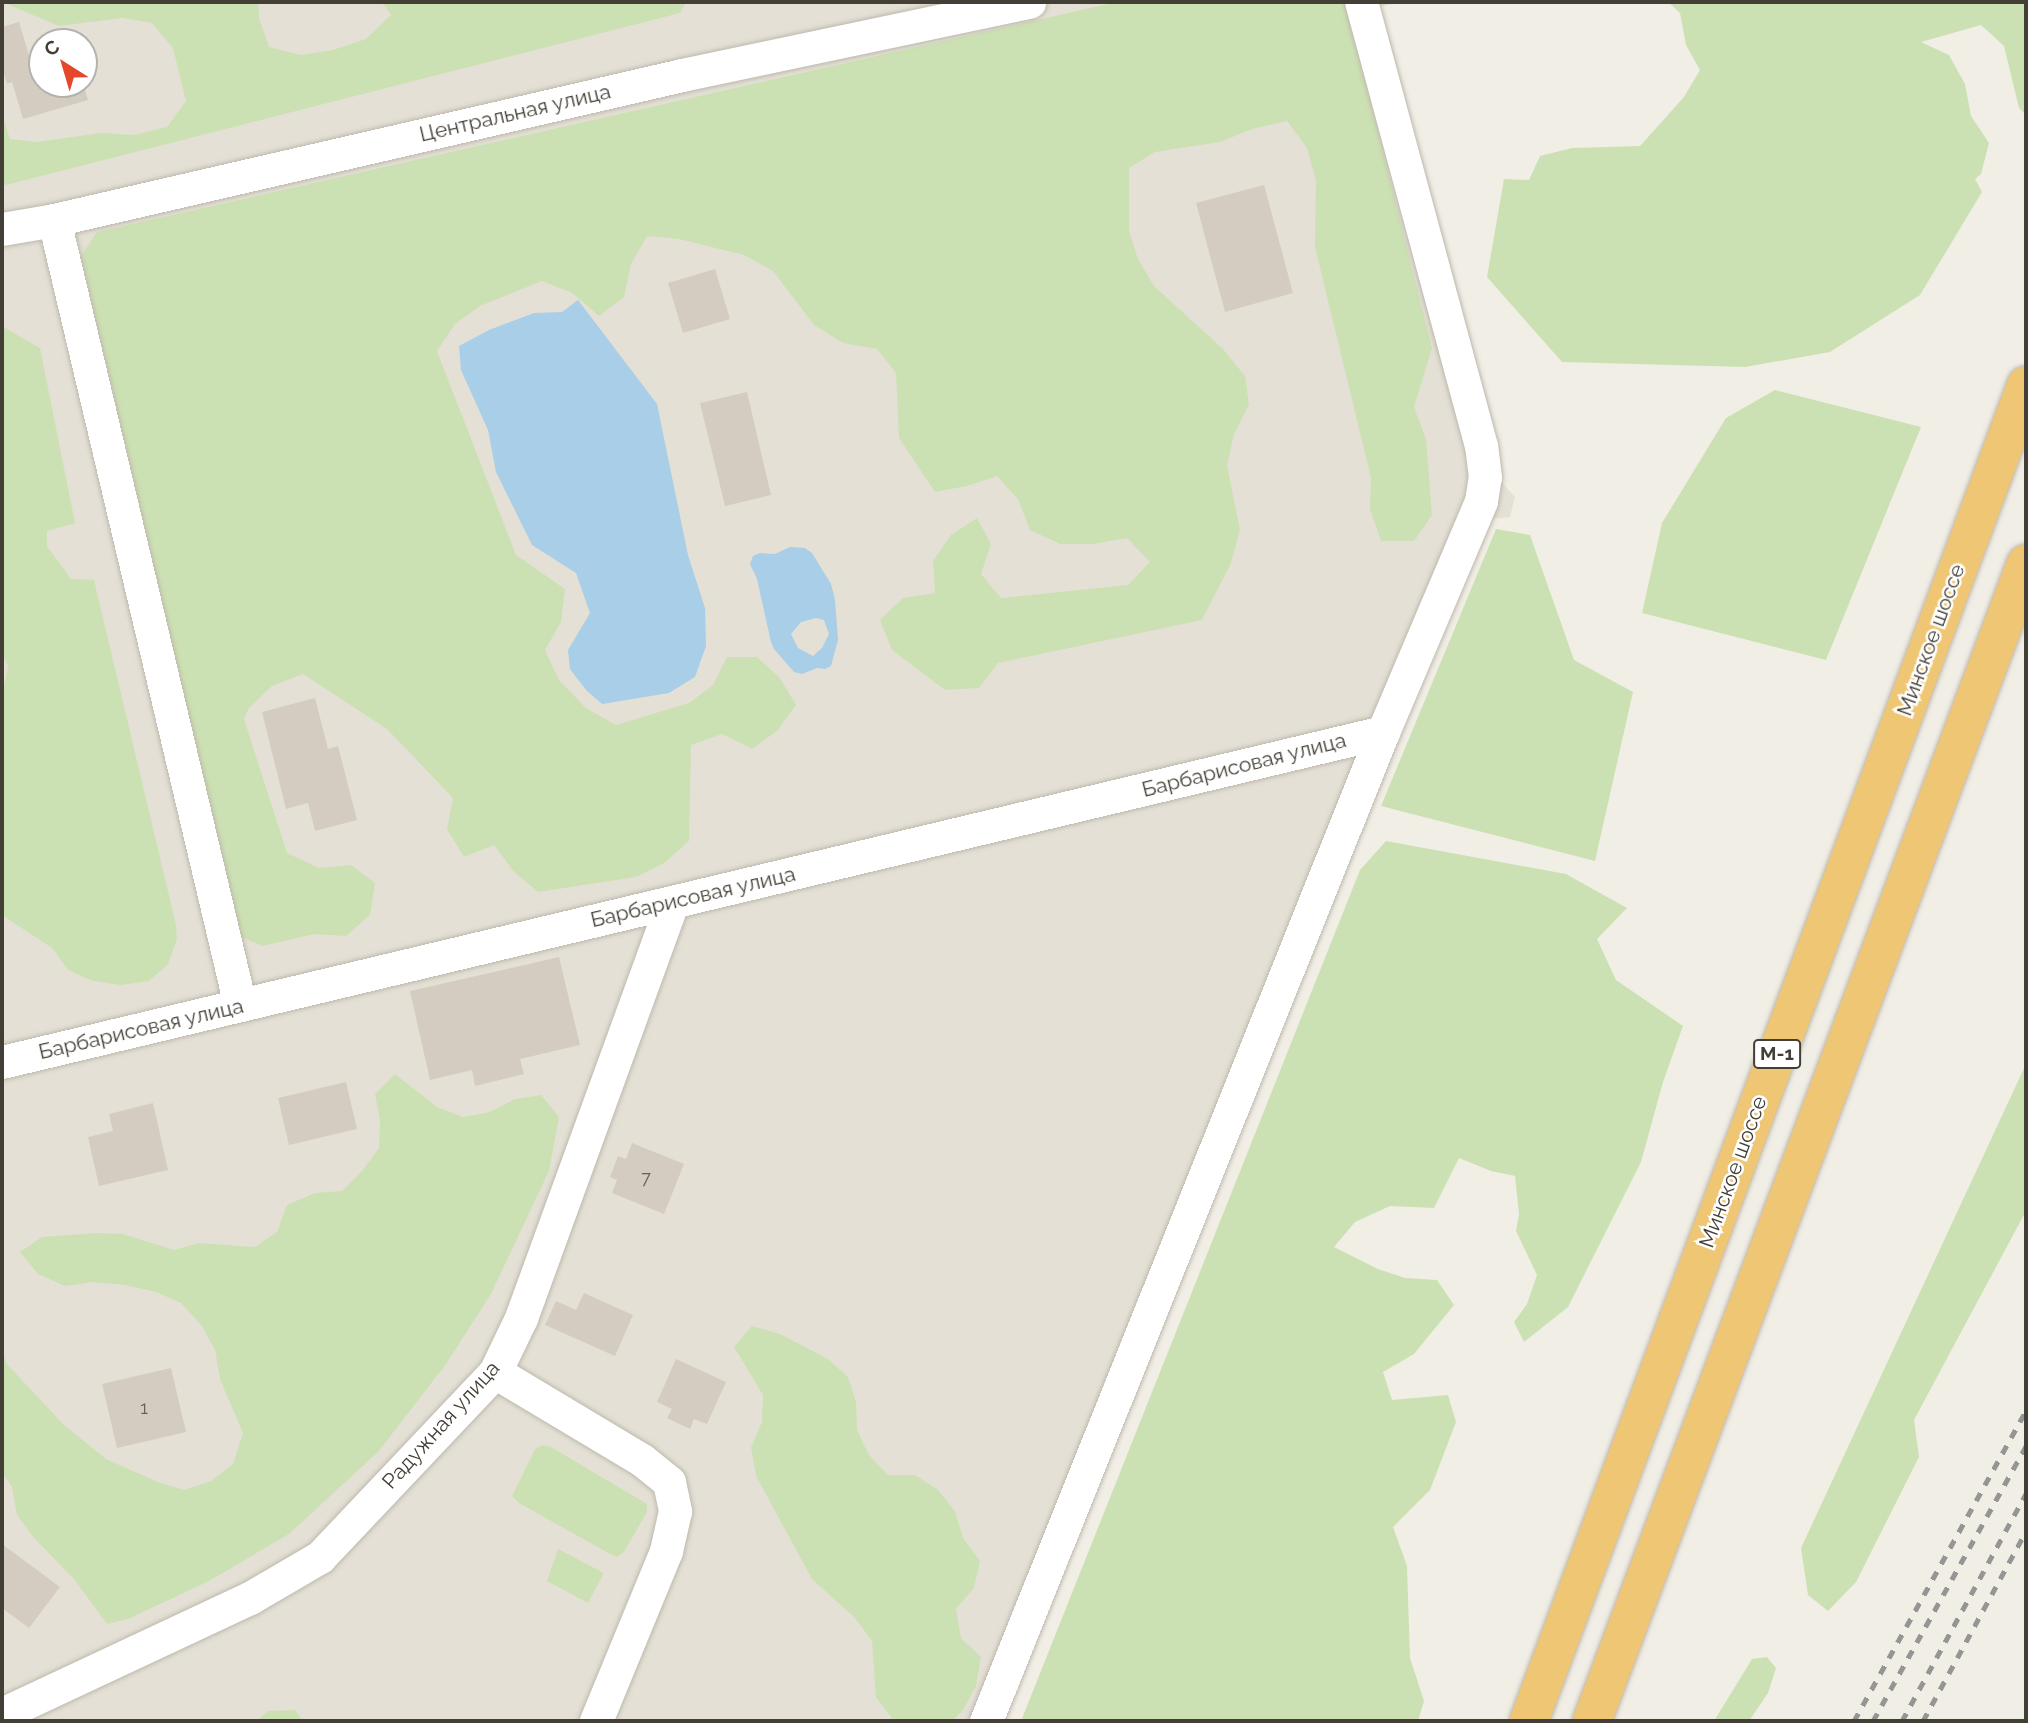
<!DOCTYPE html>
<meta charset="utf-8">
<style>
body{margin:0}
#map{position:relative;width:2028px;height:1723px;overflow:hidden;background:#f1eee6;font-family:Raleway,sans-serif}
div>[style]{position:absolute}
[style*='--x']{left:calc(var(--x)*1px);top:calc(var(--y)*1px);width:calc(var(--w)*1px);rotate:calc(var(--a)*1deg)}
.residential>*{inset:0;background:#e4e0d5}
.green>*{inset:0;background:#cce1b3}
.water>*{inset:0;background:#a8cee8}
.building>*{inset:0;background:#d4ccc0}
.roads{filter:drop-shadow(0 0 2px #beb8ad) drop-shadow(0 0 2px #beb8ad)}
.minor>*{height:33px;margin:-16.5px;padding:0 16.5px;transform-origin:16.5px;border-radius:16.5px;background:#fff}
.highway>*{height:38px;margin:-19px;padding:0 19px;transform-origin:19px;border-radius:19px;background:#efc673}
.rail>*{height:5px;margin-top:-2.5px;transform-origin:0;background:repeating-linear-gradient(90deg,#959595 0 9px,transparent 0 18px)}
span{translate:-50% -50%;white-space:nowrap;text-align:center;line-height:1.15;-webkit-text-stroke:5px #fff;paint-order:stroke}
.number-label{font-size:18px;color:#676258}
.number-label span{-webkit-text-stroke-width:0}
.shield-label span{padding:2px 5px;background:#fff;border:2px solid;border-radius:5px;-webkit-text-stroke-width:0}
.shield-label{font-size:19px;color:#433e36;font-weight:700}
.street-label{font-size:21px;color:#433e36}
.frame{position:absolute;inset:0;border:4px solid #433e36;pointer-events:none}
.north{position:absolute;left:28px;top:28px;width:70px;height:70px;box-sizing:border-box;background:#fff;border:2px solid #b4b2af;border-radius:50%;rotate:323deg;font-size:19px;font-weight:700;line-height:28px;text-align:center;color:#433e36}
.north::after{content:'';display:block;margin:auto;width:24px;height:32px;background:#e4472a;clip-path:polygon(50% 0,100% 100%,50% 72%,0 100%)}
</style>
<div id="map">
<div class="residential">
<div style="clip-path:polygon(evenodd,2px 2px,1402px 2px,1373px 8px,1492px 472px,1515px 497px,1510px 517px,1490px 519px,1481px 526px,1000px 1721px,2px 1721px,2px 2px,42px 42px,84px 42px,84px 84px,42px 84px,42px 42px)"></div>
</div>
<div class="green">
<div style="clip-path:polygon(2px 2px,258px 2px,259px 18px,269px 47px,301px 55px,333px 50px,366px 39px,391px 15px,382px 2px,686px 2px,680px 13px,2px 186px,2px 115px,10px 139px,36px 142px,101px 133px,134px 135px,167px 127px,186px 101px,173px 48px,152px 23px,122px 18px,59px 26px)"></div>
<div style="clip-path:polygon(1117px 2px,1346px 4px,1432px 348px,1414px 407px,1426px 439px,1432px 515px,1414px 541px,1381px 541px,1370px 509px,1371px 478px,1315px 247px,1316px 181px,1307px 148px,1287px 121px,1252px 129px,1220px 142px,1155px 152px,1129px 168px,1129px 231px,1138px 259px,1154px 286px,1223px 349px,1245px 376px,1249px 405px,1234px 434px,1227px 466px,1240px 530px,1231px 563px,1202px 620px,998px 663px,979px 688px,945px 690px,892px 650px,880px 620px,903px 598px,935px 593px,933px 561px,951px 535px,977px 518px,991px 544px,981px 574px,1001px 598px,1128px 585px,1150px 562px,1127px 538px,1093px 544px,1060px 544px,1030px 530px,1018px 499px,997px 476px,967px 486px,935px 492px,899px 438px,896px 373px,877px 349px,843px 343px,814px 325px,773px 271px,744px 255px,679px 239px,647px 236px,631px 264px,624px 297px,599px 316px,572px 293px,542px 281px,480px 306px,455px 324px,437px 351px,516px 555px,565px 589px,561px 622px,545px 650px,559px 680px,586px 708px,616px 725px,689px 703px,713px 685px,727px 657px,757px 657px,780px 678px,796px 705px,777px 731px,752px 749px,722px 734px,691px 745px,689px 841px,664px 863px,636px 877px,538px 892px,514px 872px,494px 845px,464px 857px,447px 829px,453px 798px,387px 729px,303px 674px,272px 686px,249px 708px,244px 719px,287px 853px,319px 868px,351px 865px,375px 883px,370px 915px,346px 936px,315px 934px,262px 946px,240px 936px,81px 256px,97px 232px)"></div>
<div style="clip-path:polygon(1668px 2px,2026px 2px,2026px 115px,2019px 108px,2004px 46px,1981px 25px,1921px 42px,1949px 55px,1965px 84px,1971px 116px,1989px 143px,1981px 174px,1975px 179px,1982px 192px,1920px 295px,1830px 352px,1745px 367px,1562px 362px,1487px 277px,1504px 179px,1529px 180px,1540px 156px,1572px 148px,1640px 146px,1684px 97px,1700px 70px,1686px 45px,1680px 13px)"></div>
<div style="clip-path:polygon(2px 326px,40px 348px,75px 523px,47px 531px,47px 546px,71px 579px,94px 580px,176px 925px,177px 939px,168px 964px,149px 981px,121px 985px,93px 981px,68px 970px,52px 948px,2px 915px,2px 696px,8px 666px,2px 653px)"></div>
<div style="clip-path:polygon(1775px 390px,1921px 427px,1826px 660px,1642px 613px,1662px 523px,1726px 418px)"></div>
<div style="clip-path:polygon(1496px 529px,1530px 535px,1574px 660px,1633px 692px,1595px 861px,1381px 806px)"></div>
<div style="clip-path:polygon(1386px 841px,1566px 874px,1627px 908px,1597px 939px,1616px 980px,1683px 1026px,1663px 1082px,1641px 1162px,1568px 1307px,1524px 1342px,1514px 1322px,1527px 1304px,1537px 1275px,1516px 1231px,1519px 1214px,1515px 1176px,1491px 1171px,1459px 1158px,1434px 1208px,1390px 1206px,1355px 1222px,1334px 1247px,1378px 1269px,1405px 1278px,1437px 1280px,1454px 1305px,1414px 1354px,1383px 1372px,1392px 1400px,1448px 1395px,1456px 1422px,1430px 1490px,1393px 1527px,1407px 1566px,1410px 1658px,1424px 1701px,1418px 1721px,1021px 1721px,1360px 870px)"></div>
<div style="clip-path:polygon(2026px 1064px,2026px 1211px,1914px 1420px,1919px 1457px,1856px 1582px,1828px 1611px,1808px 1595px,1801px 1548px)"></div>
<div style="clip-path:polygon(395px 1074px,437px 1107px,463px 1117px,490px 1112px,515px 1099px,541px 1095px,559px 1117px,549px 1171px,491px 1294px,446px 1364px,379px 1451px,289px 1534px,209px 1581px,128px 1619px,107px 1624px,74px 1579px,34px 1538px,17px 1515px,12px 1487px,2px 1473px,2px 1352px,7px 1364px,63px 1424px,106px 1459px,158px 1482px,184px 1490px,211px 1481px,233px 1464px,243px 1433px,220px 1379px,215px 1350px,202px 1326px,181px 1303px,156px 1292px,125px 1285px,93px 1282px,65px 1286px,38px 1274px,20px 1252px,42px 1237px,96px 1233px,123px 1234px,174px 1250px,199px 1243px,255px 1247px,277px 1232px,287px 1205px,315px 1193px,342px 1191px,362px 1171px,379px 1148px,380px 1121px,375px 1094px)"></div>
<div style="clip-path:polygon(752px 1326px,780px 1334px,828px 1359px,848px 1377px,856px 1402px,857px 1430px,869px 1455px,888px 1475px,915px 1475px,938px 1490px,955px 1511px,963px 1538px,980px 1561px,974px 1588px,956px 1609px,961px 1638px,981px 1657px,976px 1686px,963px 1710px,952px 1721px,894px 1721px,876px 1697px,872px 1641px,855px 1618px,812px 1579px,756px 1476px,751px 1447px,762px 1422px,763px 1395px,734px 1347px)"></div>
<div style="clip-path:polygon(542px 1445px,551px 1447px,647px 1504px,647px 1512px,624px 1552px,617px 1557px,610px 1554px,519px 1503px,512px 1496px,535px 1449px)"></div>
<div style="clip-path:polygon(558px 1549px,604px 1573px,588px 1603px,547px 1581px)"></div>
<div style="clip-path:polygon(1767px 1657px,1776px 1668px,1768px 1693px,1749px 1721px,1714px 1721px,1752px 1659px)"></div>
<div style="clip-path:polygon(295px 1710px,303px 1721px,257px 1721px,268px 1711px)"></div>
</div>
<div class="water">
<div style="clip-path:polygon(578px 300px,657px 404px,688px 555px,705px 608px,706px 646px,695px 677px,669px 693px,602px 704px,586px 690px,570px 669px,568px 650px,590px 613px,576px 573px,532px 545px,496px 472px,488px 430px,461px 370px,459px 346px,489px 330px,534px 313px,562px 312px)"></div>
<div style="clip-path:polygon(evenodd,790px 547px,805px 548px,812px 553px,831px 584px,835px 600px,838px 640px,831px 666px,825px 669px,817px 668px,802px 674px,794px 672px,774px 649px,771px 642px,757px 579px,750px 564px,753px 556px,760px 553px,775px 554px,790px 547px,816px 618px,824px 620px,829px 634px,822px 648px,813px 656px,798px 648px,791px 634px,801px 622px,816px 618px)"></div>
</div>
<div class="building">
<div style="clip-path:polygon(19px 22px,35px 75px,42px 73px,42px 84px,83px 84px,88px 100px,23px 119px,12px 82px,7px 84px,2px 67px,2px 27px)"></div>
<div style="clip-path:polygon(1264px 185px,1293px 293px,1225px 312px,1196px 203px)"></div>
<div style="clip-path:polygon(715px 269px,730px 319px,683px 333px,668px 283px)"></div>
<div style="clip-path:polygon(747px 392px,771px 495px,725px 506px,700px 403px)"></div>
<div style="clip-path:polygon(315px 698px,328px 749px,338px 746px,357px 820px,315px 831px,308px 803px,286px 809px,262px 712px)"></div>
<div style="clip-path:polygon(559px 957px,580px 1045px,520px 1059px,524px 1074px,475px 1086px,472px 1070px,430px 1080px,410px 991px)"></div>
<div style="clip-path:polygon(346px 1082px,357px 1129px,289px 1145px,278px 1098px)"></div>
<div style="clip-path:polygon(153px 1103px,168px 1170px,99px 1186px,88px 1137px,113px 1131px,109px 1114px)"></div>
<div style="clip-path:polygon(632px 1143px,684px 1164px,664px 1214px,612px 1193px,617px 1180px,610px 1177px,618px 1156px,626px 1159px)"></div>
<div style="clip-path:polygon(584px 1293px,633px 1315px,615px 1356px,545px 1325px,556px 1301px,576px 1310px)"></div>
<div style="clip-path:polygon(676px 1359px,726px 1382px,707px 1424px,694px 1419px,690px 1429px,667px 1418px,672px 1409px,657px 1402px)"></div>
<div style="clip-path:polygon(171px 1368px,186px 1432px,117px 1448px,102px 1384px)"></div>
<div style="clip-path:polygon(2px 1544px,60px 1587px,29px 1628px,2px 1608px)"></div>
</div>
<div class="roads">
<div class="minor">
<div style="--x:54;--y:220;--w:807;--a:76.67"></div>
<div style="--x:2;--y:229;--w:53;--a:-9.8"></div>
<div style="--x:54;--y:220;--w:645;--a:-13"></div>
<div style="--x:682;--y:75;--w:355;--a:-11.9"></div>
<div style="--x:2;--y:1062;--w:1420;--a:-13.44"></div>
<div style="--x:495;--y:1372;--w:171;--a:30.9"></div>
<div style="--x:642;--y:1460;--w:35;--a:39"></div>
<div style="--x:669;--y:1482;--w:30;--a:78"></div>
<div style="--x:675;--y:1511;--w:41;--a:102.7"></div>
<div style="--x:666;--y:1551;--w:184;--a:112.4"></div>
<div style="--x:2;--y:1714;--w:274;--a:-25.1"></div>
<div style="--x:250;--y:1598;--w:81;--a:-30.4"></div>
<div style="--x:320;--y:1557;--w:255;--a:-46.6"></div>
<div style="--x:495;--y:1372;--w:60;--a:-64.3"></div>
<div style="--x:521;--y:1318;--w:442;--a:-70"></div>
<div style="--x:986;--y:1721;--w:1066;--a:-68.13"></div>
<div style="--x:1383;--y:732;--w:251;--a:-67"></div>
<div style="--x:1481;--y:501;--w:24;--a:-81"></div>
<div style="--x:1485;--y:477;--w:31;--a:-97"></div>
<div style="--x:1481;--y:446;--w:460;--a:-105.1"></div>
</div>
<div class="highway">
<div style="--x:1529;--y:1721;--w:1425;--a:-69.58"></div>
<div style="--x:1592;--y:1721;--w:1236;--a:-69.44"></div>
</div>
</div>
<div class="rail">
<div style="--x:1854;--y:1721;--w:355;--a:-61"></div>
<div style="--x:1873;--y:1721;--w:315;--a:-60.9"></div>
<div style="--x:1902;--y:1721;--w:259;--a:-61.4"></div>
<div style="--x:1923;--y:1721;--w:216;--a:-61.5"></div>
</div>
<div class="number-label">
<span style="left:646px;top:1178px">7</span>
<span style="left:144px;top:1408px">1</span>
</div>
<div class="shield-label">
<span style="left:1777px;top:1054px">М-1</span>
</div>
<div class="street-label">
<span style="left:515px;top:113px;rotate:-13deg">Центральная улица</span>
<span style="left:1931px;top:640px;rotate:-70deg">Минское шоссе</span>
<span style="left:1244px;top:765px;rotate:-14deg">Барбарисовая улица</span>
<span style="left:693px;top:897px;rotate:-13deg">Барбарисовая улица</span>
<span style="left:141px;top:1029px;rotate:-13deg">Барбарисовая улица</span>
<span style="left:1733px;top:1172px;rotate:-70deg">Минское шоссе</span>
<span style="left:441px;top:1425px;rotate:-48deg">Радужная улица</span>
</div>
<div class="frame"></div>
<div class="north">С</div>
</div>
